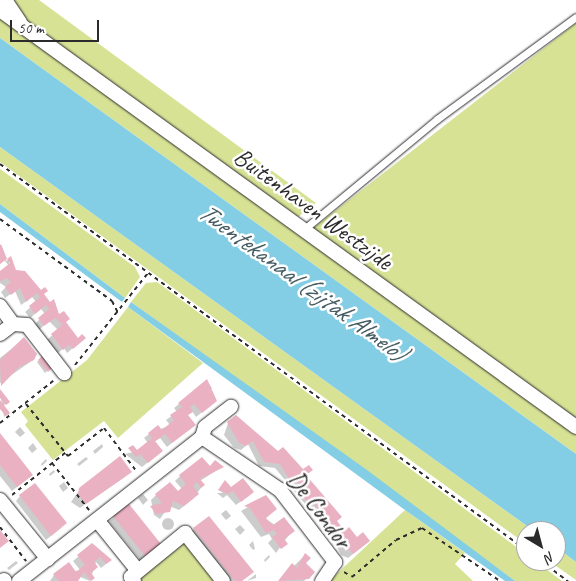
<!DOCTYPE html>
<style>
body{margin:0}
#map{position:relative;width:576px;height:581px;overflow:hidden;background:#fff;font-family:Caveat,sans-serif}
div>[style]{position:absolute}
[style*='--x']{left:calc(var(--x)*1px);top:calc(var(--y)*1px);width:calc(var(--w)*1px);rotate:calc(var(--a)*1deg)}
.green>*{inset:0;background:#d7e295}
.water>*{inset:0;background:#84cee5}
.shadow>*{inset:0;background:#0003}
.round{border-radius:50%}
.building>*{inset:0;background:#eab1c2}
.path>*{height:2px;margin-top:-1px;transform-origin:0;background:repeating-linear-gradient(90deg,#2b2b2b 0 4px,transparent 0 8px)}
.roads{filter:drop-shadow(0 0 1px #2b2b2b) drop-shadow(0 0 1px #2b2b2b)}
.lane>*{height:7px;margin:-3.5px;padding:0 3.5px;transform-origin:3.5px;border-radius:3.5px;background:#fff}
.street>*{height:14px;margin:-7px;padding:0 7px;transform-origin:7px;border-radius:7px;background:#fff}
span{translate:-50% -50%;white-space:nowrap;text-align:center;line-height:1.15;-webkit-text-stroke:5px #fff;paint-order:stroke}
.street-label{font-size:25px;color:#2b2b2b}
.water-label{font-size:26px;color:#465c63;font-style:italic}
.north{position:absolute;left:516px;top:521px;width:50px;height:50px;box-sizing:border-box;background:#fff;border:1px solid #aaa;border-radius:50%;rotate:143deg;font-size:14px;font-weight:700;line-height:20px;text-align:center;color:#2b2b2b}
.north::after{content:'';display:block;margin:auto;width:18px;height:22px;background:#2b2b2b;clip-path:polygon(50% 0,100% 100%,50% 72%,0 100%)}
.scale{position:absolute;left:10px;top:20px;width:89px;height:22px;box-sizing:border-box;border:2px solid #2b2b2b;border-top:0;padding-left:6px;font-size:15px;line-height:18px;white-space:nowrap;color:#2b2b2b;-webkit-text-stroke:4px #fff;paint-order:stroke}
</style>
<div id="map">
<div class="green">
<div style="clip-path:polygon(10px 0,39px 0,316px 203px,298px 217px,31px 25px)"></div>
<div style="clip-path:polygon(0 18px,576px 434px,576px 454px,0 38px)"></div>
<div style="clip-path:polygon(576px 23px,576px 419px,313px 228px)"></div>
<div style="clip-path:polygon(0 147px,534px 531px,526px 531px,526px 544px,0 162px)"></div>
<div style="clip-path:polygon(0 169px,135px 267px,140px 277px,125px 298px,0 204px)"></div>
<div style="clip-path:polygon(157px 282px,515px 546px,526px 554px,526px 561px,535px 561px,562px 581px,515px 581px,131px 302px,146px 283px)"></div>
<div style="clip-path:polygon(128px 307px,203px 363px,118px 438px,104px 421px,53px 460px,25px 425px,28px 421px,21px 412px,87px 360px)"></div>
<div style="clip-path:polygon(405px 510px,465px 553px,455px 564px,473px 581px,329px 581px)"></div>
<div style="clip-path:polygon(185px 538px,218px 581px,138px 581px,135px 578px)"></div>
<div style="clip-path:polygon(556px 547px,576px 562px,576px 580px,549px 561px,556px 561px)"></div>
</div>
<div class="water">
<div style="clip-path:polygon(0 38px,576px 454px,576px 562px,556px 547px,556px 531px,534px 531px,0 147px)"></div>
<div style="clip-path:polygon(0 204px,125px 298px,122px 302px,0 212px)"></div>
<div style="clip-path:polygon(131px 302px,367px 470px,515px 581px,505px 581px,405px 510px,128px 307px)"></div>
</div>
<div class="shadow">
<div style="clip-path:polygon(0 253px,6px 261px,11px 258px,9px 263px,15px 272px,50px 304px,56px 303px,52px 307px,79px 343px,67px 353px,64px 348px,58px 353px,47px 340px,58px 330px,49px 321px,39px 330px,35px 324px,45px 314px,41px 309px,30px 318px,25px 312px,36px 302px,32px 297px,21px 305px,15px 291px,5px 298px,1px 292px,6px 287px,0 283px,0 273px,9px 266px,4px 260px,0 264px)"></div>
<div style="clip-path:polygon(24px 339px,33px 360px,0 383px,0 358px)"></div>
<div style="clip-path:polygon(42px 358px,50px 368px,45px 373px,37px 362px)"></div>
<div style="clip-path:polygon(207px 381px,212px 388px,208px 392px,211px 405px,196px 417px,192px 411px,187px 416px,189px 429px,167px 447px,160px 438px,154px 442px,157px 455px,142px 467px,125px 454px,137px 451px,148px 443px,144px 438px,149px 434px,170px 425px,166px 420px,177px 412px,174px 408px)"></div>
<div style="clip-path:polygon(0 392px,8px 402px,3px 406px,9px 413px,4px 417px)"></div>
<div style="clip-path:polygon(228px 423px,303px 471px,311px 470px,305px 476px,335px 521px,363px 546px,348px 558px,341px 555px,331px 535px,275px 468px,259px 466px,248px 444px,241px 450px,234px 448px,224px 435px)"></div>
<div style="clip-path:polygon(20px 427px,25px 433px,20px 437px,15px 432px)"></div>
<div style="clip-path:polygon(0 436px,27px 479px,12px 491px,0 476px)"></div>
<div style="clip-path:polygon(33px 443px,37px 449px,32px 453px,28px 448px)"></div>
<div style="clip-path:polygon(102px 444px,103px 447px,95px 454px,93px 451px)"></div>
<div style="clip-path:polygon(86px 457px,88px 459px,79px 466px,77px 464px)"></div>
<div style="clip-path:polygon(46px 459px,47px 461px,42px 466px,41px 464px)"></div>
<div style="clip-path:polygon(209px 467px,222px 467px,200px 481px,203px 485px,193px 499px,179px 510px,169px 506px,160px 519px,154px 515px,151px 500px,156px 495px,170px 484px,178px 493px,182px 489px,175px 481px,180px 476px)"></div>
<div style="clip-path:polygon(54px 470px,55px 472px,50px 476px,49px 474px)"></div>
<div style="clip-path:polygon(126px 476px,80px 508px,71px 502px,80px 489px)"></div>
<div style="clip-path:polygon(225px 481px,231px 489px,248px 496px,236px 505px,227px 495px,223px 498px,217px 493px,223px 493px,219px 490px)"></div>
<div style="clip-path:polygon(64px 482px,68px 488px,63px 492px,59px 486px)"></div>
<div style="clip-path:polygon(143px 494px,148px 500px,143px 505px,138px 498px)"></div>
<div style="clip-path:polygon(20px 496px,61px 528px,46px 540px,16px 501px)"></div>
<div style="clip-path:polygon(266px 497px,265px 518px,289px 535px,276px 553px,268px 543px,272px 539px,269px 534px,261px 537px,241px 511px)"></div>
<div style="clip-path:polygon(226px 510px,231px 516px,226px 520px,221px 514px)"></div>
<div style="clip-path:polygon(114px 517px,154px 548px,140px 560px,109px 522px)"></div>
<div class="round" style="left:162px;top:518px;width:12px;height:12px"></div>
<div style="clip-path:polygon(240px 525px,245px 530px,240px 535px,235px 529px)"></div>
<div style="clip-path:polygon(194px 529px,242px 581px,227px 581px,190px 534px)"></div>
<div style="clip-path:polygon(253px 541px,255px 549px,253px 550px,249px 545px)"></div>
<div style="clip-path:polygon(92px 545px,111px 560px,101px 568px,96px 562px,90px 581px,78px 576px,72px 581px,50px 581px,54px 575px,80px 570px,73px 561px)"></div>
<div style="clip-path:polygon(269px 555px,270px 557px,265px 562px,264px 560px)"></div>
<div style="clip-path:polygon(305px 555px,305px 563px,313px 572px,304px 581px,279px 581px)"></div>
<div style="clip-path:polygon(16px 561px,18px 563px,9px 570px,7px 568px)"></div>
<div style="clip-path:polygon(256px 574px,256px 578px,247px 581px)"></div>
</div>
<div class="building">
<div style="clip-path:polygon(1px 244px,7px 259px,0 264px,0 245px)"></div>
<div style="clip-path:polygon(11px 256px,16px 270px,25px 271px,41px 290px,45px 287px,48px 291px,44px 294px,50px 302px,54px 299px,59px 314px,64px 311px,70px 319px,66px 322px,78px 338px,82px 334px,86px 338px,73px 349px,69px 345px,63px 350px,51px 334px,62px 325px,59px 321px,55px 318px,44px 326px,38px 318px,49px 309px,46px 305px,35px 314px,29px 306px,40px 297px,37px 293px,26px 302px,20px 288px,11px 295px,5px 287px,11px 282px,7px 278px,0 281px,0 271px,10px 263px,7px 259px)"></div>
<div style="clip-path:polygon(24px 337px,37px 354px,34px 360px,19px 367px,1px 386px,0 360px)"></div>
<div style="clip-path:polygon(42px 356px,52px 368px,48px 372px,38px 360px)"></div>
<div style="clip-path:polygon(207px 379px,217px 401px,202px 413px,194px 404px,190px 407px,193px 412px,188px 415px,196px 425px,172px 443px,165px 434px,160px 438px,155px 441px,163px 451px,148px 463px,140px 454px,136px 457px,128px 448px,133px 445px,137px 450px,152px 438px,148px 433px,158px 425px,162px 430px,174px 420px,170px 415px,182px 407px,178px 403px)"></div>
<div style="clip-path:polygon(0 389px,10px 402px,6px 405px,0 398px)"></div>
<div style="clip-path:polygon(0 400px,10px 413px,6px 416px,0 409px)"></div>
<div style="clip-path:polygon(236px 415px,278px 451px,283px 447px,303px 469px,309px 465px,313px 470px,306px 475px,342px 517px,337px 521px,345px 531px,349px 527px,357px 537px,363px 532px,370px 541px,353px 554px,349px 549px,346px 551px,335px 530px,331px 525px,328px 528px,317px 514px,320px 511px,312px 501px,309px 504px,298px 490px,302px 487px,293px 478px,290px 480px,280px 464px,264px 462px,253px 441px,246px 446px,239px 443px,227px 422px)"></div>
<div style="clip-path:polygon(0 433px,33px 475px,17px 487px,0 465px)"></div>
<div style="clip-path:polygon(120px 456px,132px 472px,86px 504px,78px 494px,79px 488px)"></div>
<div style="clip-path:polygon(202px 457px,210px 466px,215px 460px,224px 467px,200px 479px,205px 485px,201px 488px,197px 482px,193px 486px,199px 494px,184px 506px,173px 501px,170px 512px,156px 514px,150px 506px,162px 503px,155px 494px,170px 482px,178px 491px,186px 484px,179px 475px)"></div>
<div style="clip-path:polygon(243px 478px,254px 492px,241px 502px,233px 491px,228px 494px,218px 490px,225px 480px,231px 487px)"></div>
<div style="clip-path:polygon(35px 483px,67px 523px,51px 536px,19px 495px)"></div>
<div style="clip-path:polygon(266px 495px,277px 509px,266px 518px,269px 522px,273px 525px,284px 517px,295px 531px,284px 539px,288px 544px,281px 549px,272px 537px,277px 534px,274px 530px,266px 533px,250px 508px,244px 506px)"></div>
<div style="clip-path:polygon(129px 504px,161px 544px,145px 556px,113px 516px)"></div>
<div style="clip-path:polygon(209px 516px,254px 572px,242px 581px,235px 581px,193px 528px)"></div>
<div style="clip-path:polygon(0 530px,9px 541px,0 548px)"></div>
<div style="clip-path:polygon(92px 543px,112px 560px,106px 564px,100px 557px,94px 562px,98px 567px,91px 573px,95px 578px,91px 581px,84px 572px,78px 581px,59px 581px,53px 574px,69px 562px,76px 572px,85px 565px,77px 555px)"></div>
<div style="clip-path:polygon(305px 553px,311px 558px,306px 563px,315px 572px,309px 579px,278px 581px,292px 563px,297px 568px)"></div>
</div>
<div class="path">
<div style="--x:0;--y:164;--w:652;--a:36.27"></div>
<div style="--x:0;--y:219;--w:139;--a:36.2"></div>
<div style="--x:112;--y:301;--w:13;--a:63"></div>
<div style="--x:75;--y:365;--w:117;--a:-51.6"></div>
<div style="--x:26;--y:404;--w:67;--a:51.1"></div>
<div style="--x:68;--y:456;--w:46;--a:-37.9"></div>
<div style="--x:104;--y:428;--w:55;--a:53.1"></div>
<div style="--x:0;--y:423;--w:68;--a:-38.4"></div>
<div style="--x:52;--y:463;--w:60;--a:51.8"></div>
<div style="--x:12;--y:495;--w:68;--a:-38.4"></div>
<div style="--x:0;--y:527;--w:43;--a:52.6"></div>
<div style="--x:541;--y:561;--w:34;--a:37"></div>
<div style="--x:344;--y:572;--w:9;--a:32"></div>
<div style="--x:352;--y:577;--w:57;--a:-40.1"></div>
<div style="--x:396;--y:540;--w:29;--a:-25"></div>
<div style="--x:422;--y:528;--w:94;--a:34.2"></div>
</div>
<div class="roads">
<div class="lane">
<div style="--x:303;--y:230;--w:174;--a:-39.6"></div>
<div style="--x:437;--y:119;--w:172;--a:-36.3"></div>
</div>
<div class="street">
<div style="--x:5;--y:0;--w:27;--a:56"></div>
<div style="--x:0;--y:10;--w:711;--a:35.9"></div>
<div style="--x:0;--y:306;--w:22;--a:54"></div>
<div style="--x:0;--y:334;--w:16;--a:-38"></div>
<div style="--x:13;--y:324;--w:14;--a:4"></div>
<div style="--x:27;--y:325;--w:61;--a:52.4"></div>
<div style="--x:202;--y:437;--w:94;--a:34.2"></div>
<div style="--x:280;--y:490;--w:91;--a:52.6"></div>
<div style="--x:335;--y:562;--w:23;--a:124"></div>
<div style="--x:0;--y:500;--w:76;--a:50.9"></div>
<div style="--x:97;--y:520;--w:65;--a:51.2"></div>
<div style="--x:4;--y:580;--w:1;--a:45"></div>
<div style="--x:19;--y:581;--w:233;--a:-38.2"></div>
<div style="--x:202;--y:437;--w:10;--a:-73"></div>
<div style="--x:205;--y:427;--w:33;--a:-38"></div>
<div style="--x:134;--y:581;--w:5;--a:-127"></div>
<div style="--x:131;--y:577;--w:70;--a:-39.2"></div>
<div style="--x:185;--y:533;--w:61;--a:51.6"></div>
</div>
</div>
<div class="street-label">
<span style="left:313px;top:209px;rotate:36deg">Buitenhaven Westzijde</span>
<span style="left:319px;top:510px;rotate:53deg">De Condor</span>
</div>
<div class="water-label">
<span style="left:302px;top:282px;rotate:36deg">Twentekanaal (zijtak Almelo)</span>
</div>
<div class="north">N</div>
<div class="scale">50 m</div>
</div>
